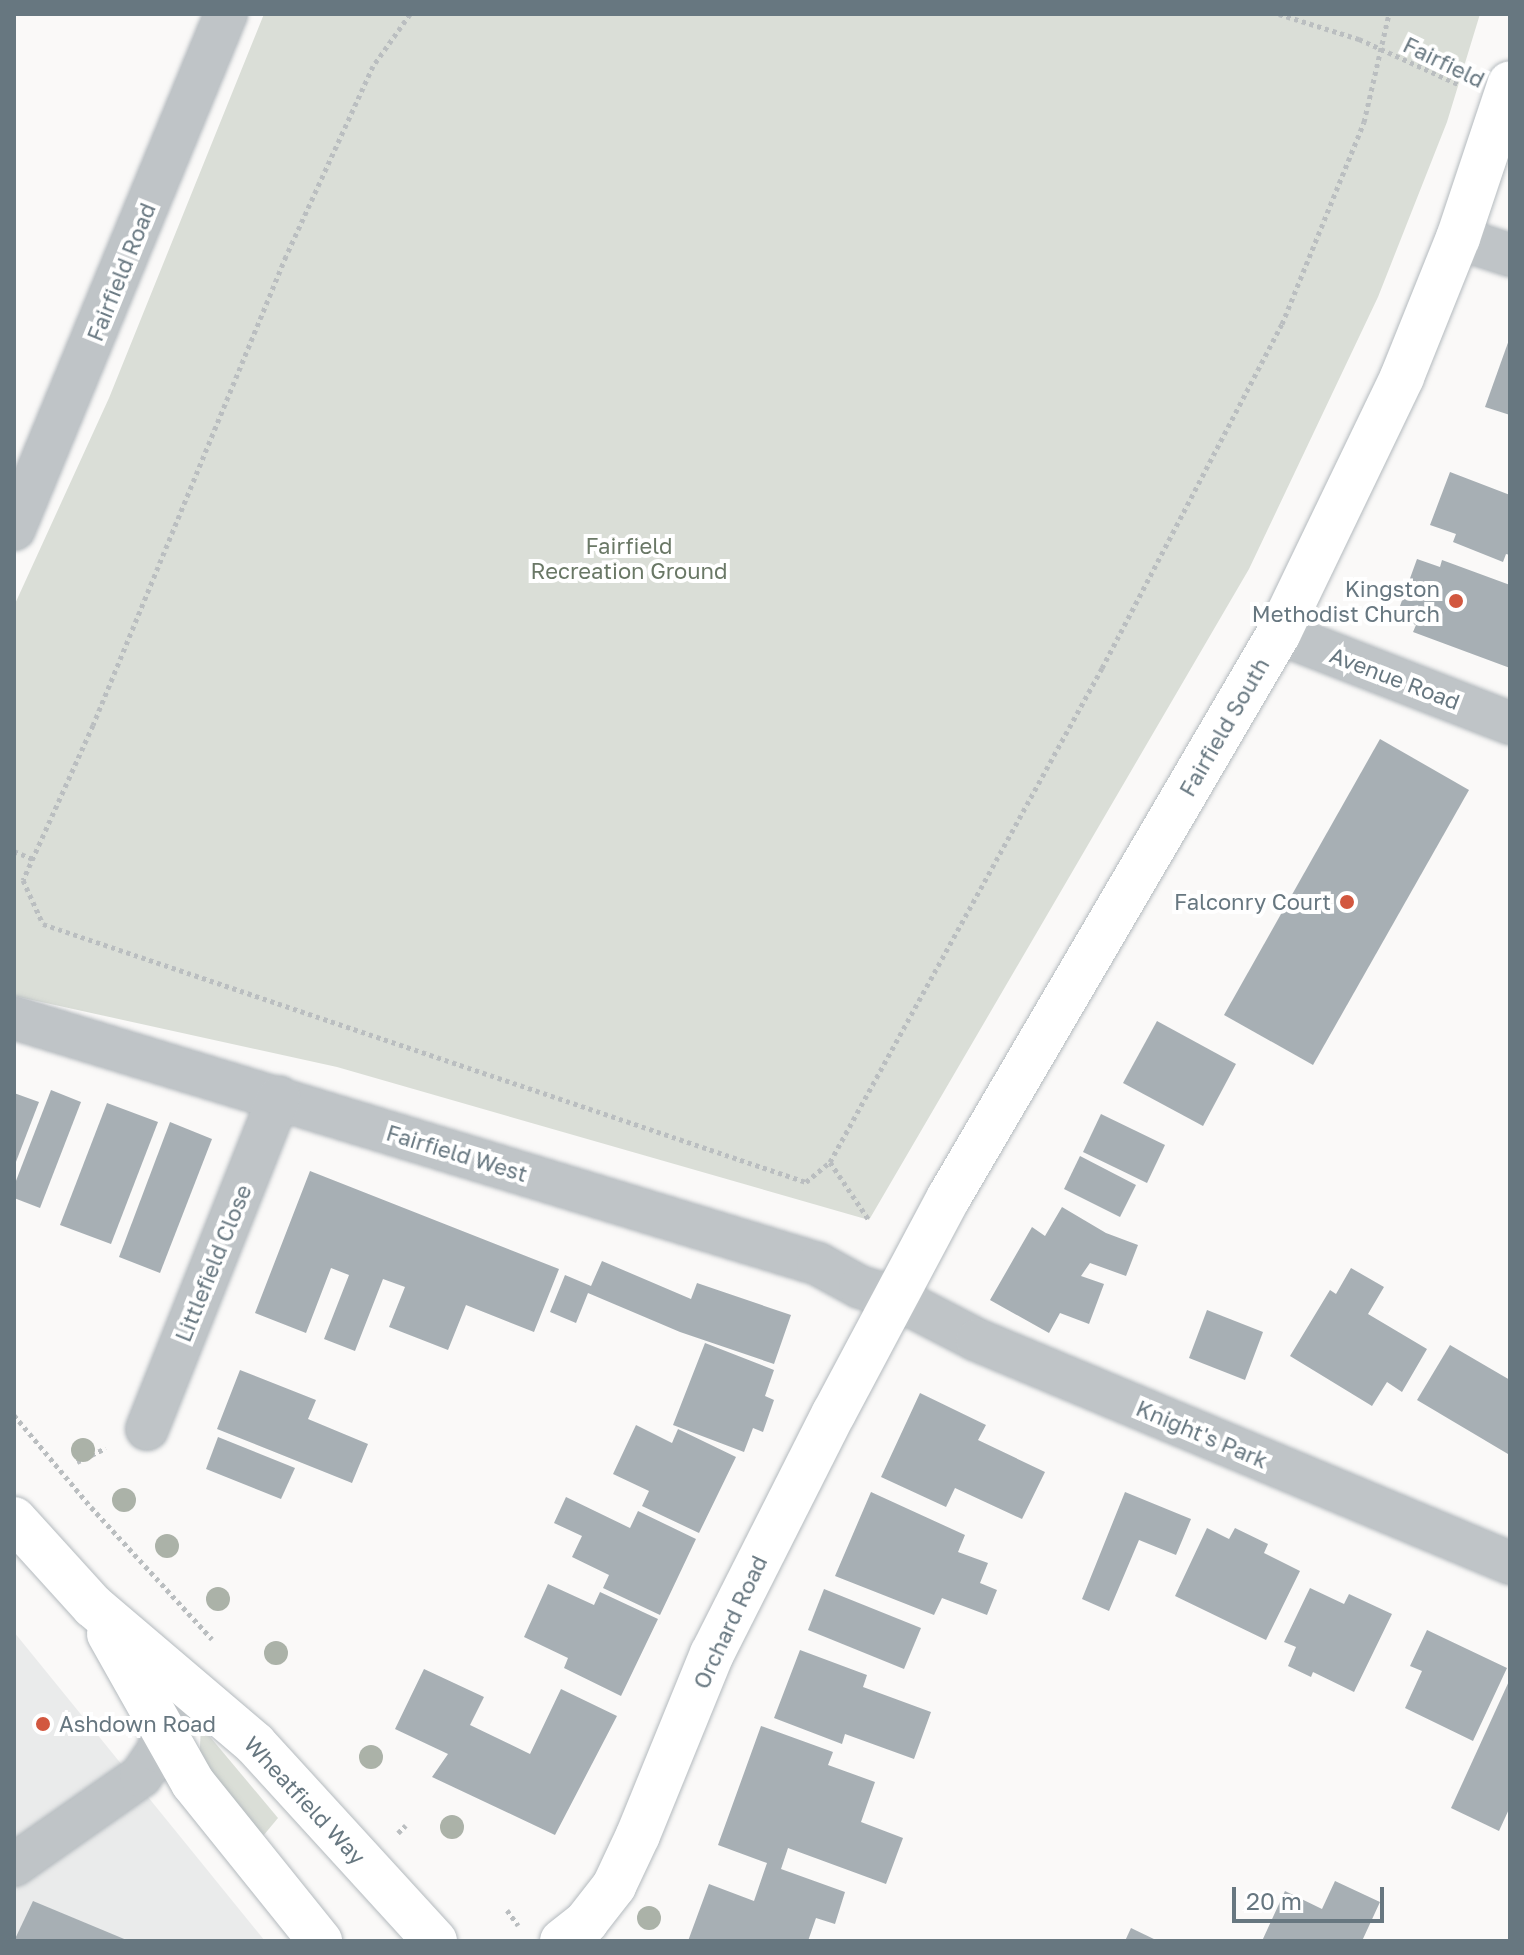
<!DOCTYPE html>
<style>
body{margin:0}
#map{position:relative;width:1524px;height:1955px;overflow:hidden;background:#faf9f8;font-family:"Golos Text",sans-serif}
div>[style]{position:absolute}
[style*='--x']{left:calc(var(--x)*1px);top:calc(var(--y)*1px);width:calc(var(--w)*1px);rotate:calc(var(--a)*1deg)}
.built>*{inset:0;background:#eaebeb}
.green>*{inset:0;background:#daded7}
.building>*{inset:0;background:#a7afb4}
.path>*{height:5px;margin-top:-2.5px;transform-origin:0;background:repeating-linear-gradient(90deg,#babec0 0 4px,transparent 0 8px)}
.roads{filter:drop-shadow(0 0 2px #b4babe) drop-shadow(0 0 2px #b4babe)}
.street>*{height:42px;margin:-21px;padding:0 21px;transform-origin:21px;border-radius:21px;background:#bfc4c7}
.secondary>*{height:44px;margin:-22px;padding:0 22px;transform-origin:22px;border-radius:22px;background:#fff}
.primary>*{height:44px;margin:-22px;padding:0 22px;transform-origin:22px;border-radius:22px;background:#fff}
.trees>*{width:24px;height:24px;margin:-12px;border-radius:50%;background:#abb2a8}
.dots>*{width:22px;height:22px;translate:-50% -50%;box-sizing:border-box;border:4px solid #fff;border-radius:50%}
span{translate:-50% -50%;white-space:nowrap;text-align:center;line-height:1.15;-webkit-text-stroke:8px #fff;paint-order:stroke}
.street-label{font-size:22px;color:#677780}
.park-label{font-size:22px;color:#6a7866}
.poi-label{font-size:22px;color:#677780}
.right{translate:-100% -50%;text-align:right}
.left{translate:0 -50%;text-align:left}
.frame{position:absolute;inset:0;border:16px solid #677780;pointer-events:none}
.scale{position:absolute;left:1232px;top:1887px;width:152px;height:36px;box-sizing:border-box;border:4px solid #677780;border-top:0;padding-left:10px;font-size:24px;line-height:28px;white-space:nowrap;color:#677780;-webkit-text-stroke:6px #fff;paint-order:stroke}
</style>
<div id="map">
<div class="built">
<div style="clip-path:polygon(14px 1632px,265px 1941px,14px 1941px)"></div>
</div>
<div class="green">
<div style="clip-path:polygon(264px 14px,1480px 14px,1447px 122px,1378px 297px,1249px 569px,869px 1220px,337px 1067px,14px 996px,14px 606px,109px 398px)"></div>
<div style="clip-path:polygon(201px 1726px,278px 1818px,263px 1836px,199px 1766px)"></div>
</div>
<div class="building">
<div style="clip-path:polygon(1510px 337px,1510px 415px,1485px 407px)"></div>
<div style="clip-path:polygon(1450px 472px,1510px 495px,1510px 555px,1506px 554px,1503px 562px,1453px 542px,1456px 534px,1430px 525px)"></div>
<div style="clip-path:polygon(1417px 559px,1440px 567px,1442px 560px,1510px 585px,1510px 668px,1413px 632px,1416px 625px,1396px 617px)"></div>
<div style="clip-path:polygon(1380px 739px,1469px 790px,1313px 1065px,1224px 1015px)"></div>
<div style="clip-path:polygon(1157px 1021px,1236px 1064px,1203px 1126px,1123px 1083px)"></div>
<div style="clip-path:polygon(51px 1090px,81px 1102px,40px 1208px,14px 1198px,14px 1186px)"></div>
<div style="clip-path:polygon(14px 1093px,39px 1102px,14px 1167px)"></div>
<div style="clip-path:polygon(107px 1103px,158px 1122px,111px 1244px,60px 1225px)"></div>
<div style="clip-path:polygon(1101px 1114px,1165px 1145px,1147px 1183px,1083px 1152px)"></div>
<div style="clip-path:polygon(170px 1122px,212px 1139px,160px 1273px,119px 1257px)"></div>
<div style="clip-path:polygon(1080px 1156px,1136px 1185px,1120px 1217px,1064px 1189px)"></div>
<div style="clip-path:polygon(310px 1171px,559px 1269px,534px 1332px,466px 1305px,448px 1350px,389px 1327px,405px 1287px,383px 1279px,355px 1351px,324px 1339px,349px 1275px,331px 1268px,306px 1333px,255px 1313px)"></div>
<div style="clip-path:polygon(1062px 1207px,1106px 1233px,1138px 1245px,1126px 1276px,1090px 1263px,1081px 1276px,1104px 1284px,1089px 1324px,1060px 1313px,1049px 1333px,990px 1300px,1032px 1227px,1045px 1236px)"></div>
<div style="clip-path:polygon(602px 1261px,691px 1299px,697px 1283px,791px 1315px,774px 1364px,680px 1332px,588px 1293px,576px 1323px,550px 1312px,565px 1275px,591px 1286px)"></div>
<div style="clip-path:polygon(1351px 1268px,1384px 1287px,1368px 1314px,1427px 1349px,1402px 1392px,1387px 1382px,1372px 1406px,1290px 1356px,1330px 1290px,1336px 1294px)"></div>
<div style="clip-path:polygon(1207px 1310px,1263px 1332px,1245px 1380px,1189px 1358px)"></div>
<div style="clip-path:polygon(705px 1343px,774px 1370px,765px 1396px,774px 1400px,763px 1432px,753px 1428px,744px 1452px,673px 1425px)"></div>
<div style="clip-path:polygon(1450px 1345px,1510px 1380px,1508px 1454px,1417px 1400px)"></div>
<div style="clip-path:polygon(240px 1370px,316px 1400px,308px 1419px,368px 1444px,352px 1483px,217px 1429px)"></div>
<div style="clip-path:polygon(920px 1393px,986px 1425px,978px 1440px,1045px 1472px,1022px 1519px,955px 1488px,946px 1507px,881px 1477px)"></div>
<div style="clip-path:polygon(636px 1425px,672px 1443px,678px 1429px,736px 1457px,699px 1533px,642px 1506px,649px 1491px,613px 1474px)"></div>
<div style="clip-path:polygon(218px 1437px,295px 1468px,281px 1499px,206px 1469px)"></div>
<div style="clip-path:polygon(871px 1492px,965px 1535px,958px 1552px,988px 1563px,980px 1583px,997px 1590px,987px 1615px,942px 1598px,934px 1615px,835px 1576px)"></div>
<div style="clip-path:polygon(1125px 1492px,1191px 1519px,1176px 1555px,1139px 1540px,1109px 1611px,1082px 1599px)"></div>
<div style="clip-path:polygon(566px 1497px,630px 1528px,638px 1511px,696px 1539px,660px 1615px,603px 1588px,609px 1575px,572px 1557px,582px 1536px,554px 1523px)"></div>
<div style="clip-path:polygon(1207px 1528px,1229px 1539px,1235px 1528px,1268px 1544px,1264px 1553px,1300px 1571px,1266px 1640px,1175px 1596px)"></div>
<div style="clip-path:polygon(548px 1584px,594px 1605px,600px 1592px,658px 1619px,621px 1696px,564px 1668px,568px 1658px,524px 1637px)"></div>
<div style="clip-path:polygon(1310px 1588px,1344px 1604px,1349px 1594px,1392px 1614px,1354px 1692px,1313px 1672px,1311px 1677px,1288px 1666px,1296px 1647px,1284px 1642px)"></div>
<div style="clip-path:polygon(824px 1589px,921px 1628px,904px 1669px,808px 1630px)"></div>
<div style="clip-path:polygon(1427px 1630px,1507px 1668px,1473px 1741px,1405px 1708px,1422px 1671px,1410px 1666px)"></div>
<div style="clip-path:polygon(800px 1650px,867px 1675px,863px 1687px,931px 1712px,914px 1759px,845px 1734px,842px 1744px,774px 1718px)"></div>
<div style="clip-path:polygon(424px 1669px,484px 1697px,470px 1725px,530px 1754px,561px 1689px,617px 1716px,555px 1835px,432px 1777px,448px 1754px,395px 1729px)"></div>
<div style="clip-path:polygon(1510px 1679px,1510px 1807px,1499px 1831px,1451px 1808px)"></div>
<div style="clip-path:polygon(761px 1726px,833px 1752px,828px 1765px,875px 1782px,861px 1822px,903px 1838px,886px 1884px,788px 1848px,781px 1869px,845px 1892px,835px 1924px,816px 1918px,808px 1941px,688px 1941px,709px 1884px,754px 1901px,767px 1863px,718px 1845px)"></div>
<div style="clip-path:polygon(1335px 1881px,1380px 1902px,1362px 1941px,1262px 1941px,1285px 1891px,1322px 1909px)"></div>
<div style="clip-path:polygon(33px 1901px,129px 1941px,14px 1941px)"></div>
<div style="clip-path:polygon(1131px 1928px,1158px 1941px,1125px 1941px)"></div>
</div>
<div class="path">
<div style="--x:410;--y:14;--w:64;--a:125.4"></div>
<div style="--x:373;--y:66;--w:209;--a:114.6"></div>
<div style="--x:286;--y:256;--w:507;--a:112.37"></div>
<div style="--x:93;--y:725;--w:170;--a:114.3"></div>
<div style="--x:23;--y:880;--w:48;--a:65.6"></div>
<div style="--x:43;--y:924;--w:805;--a:18.68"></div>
<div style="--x:806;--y:1182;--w:31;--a:-40"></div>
<div style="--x:830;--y:1162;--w:564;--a:-61.16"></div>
<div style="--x:1102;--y:668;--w:388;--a:-62.4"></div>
<div style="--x:1282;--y:324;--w:218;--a:-67.9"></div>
<div style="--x:1364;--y:122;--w:111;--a:-77"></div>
<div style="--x:1279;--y:14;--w:84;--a:17.4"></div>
<div style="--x:1359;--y:39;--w:111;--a:24.5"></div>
<div style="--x:14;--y:851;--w:21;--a:23"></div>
<div style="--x:830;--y:1162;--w:70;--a:56.1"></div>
<div style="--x:14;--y:1415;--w:120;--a:50.1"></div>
<div style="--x:91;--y:1507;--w:179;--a:47.5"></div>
<div style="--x:77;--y:1462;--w:32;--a:-26"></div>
<div style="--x:398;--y:1833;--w:11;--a:-45"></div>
<div style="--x:507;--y:1910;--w:19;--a:54"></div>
</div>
<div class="roads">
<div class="street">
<div style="--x:1458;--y:238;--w:55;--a:18.1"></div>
<div style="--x:14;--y:529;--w:557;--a:-67.63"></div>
<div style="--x:1279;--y:633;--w:248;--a:21.3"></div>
<div style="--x:14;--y:1018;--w:841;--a:17.01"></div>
<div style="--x:818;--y:1264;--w:48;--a:28.7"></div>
<div style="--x:860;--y:1287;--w:38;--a:17"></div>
<div style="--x:896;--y:1298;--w:91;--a:27.4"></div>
<div style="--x:977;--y:1340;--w:578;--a:22.7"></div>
<div style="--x:147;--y:1429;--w:357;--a:-68.3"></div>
<div style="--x:14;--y:1865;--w:155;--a:-35"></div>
<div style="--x:141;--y:1776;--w:30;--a:-56"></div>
<div style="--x:158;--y:1751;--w:47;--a:-76.6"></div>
</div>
<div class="secondary">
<div style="--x:562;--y:1941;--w:31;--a:-38"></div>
<div style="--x:586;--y:1922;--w:46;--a:-52.1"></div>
<div style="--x:614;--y:1886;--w:56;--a:-64.8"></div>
<div style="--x:638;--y:1835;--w:196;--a:-67.8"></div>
<div style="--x:712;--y:1654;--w:270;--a:-63.2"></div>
<div style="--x:834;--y:1413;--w:245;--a:-62"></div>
<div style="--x:949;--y:1197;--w:653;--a:-59.67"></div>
<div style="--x:1279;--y:633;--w:284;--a:-64.3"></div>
<div style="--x:1402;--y:377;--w:150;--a:-68.1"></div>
<div style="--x:1458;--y:238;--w:163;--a:-71.5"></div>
</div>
<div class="primary">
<div style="--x:14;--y:1519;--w:118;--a:47.8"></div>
<div style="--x:93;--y:1606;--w:213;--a:40.4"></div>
<div style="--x:255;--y:1744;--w:267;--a:47.6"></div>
<div style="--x:109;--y:1634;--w:171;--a:60.6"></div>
<div style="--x:193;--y:1783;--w:203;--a:51.2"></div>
</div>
</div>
<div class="trees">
<div style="left:83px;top:1450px"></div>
<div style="left:124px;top:1500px"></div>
<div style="left:167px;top:1546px"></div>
<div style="left:218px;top:1599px"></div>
<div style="left:276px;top:1653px"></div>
<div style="left:371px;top:1757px"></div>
<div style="left:452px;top:1827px"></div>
<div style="left:649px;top:1918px"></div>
</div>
<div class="dots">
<div style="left:1456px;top:601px;background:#d2573f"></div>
<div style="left:1347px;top:902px;background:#d2573f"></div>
<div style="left:43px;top:1724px;background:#d2573f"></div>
</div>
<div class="street-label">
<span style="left:1444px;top:62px;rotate:26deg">Fairfield</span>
<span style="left:121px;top:272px;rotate:-68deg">Fairfield Road</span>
<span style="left:1395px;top:678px;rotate:21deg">Avenue Road</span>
<span style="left:1224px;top:727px;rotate:-60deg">Fairfield South</span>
<span style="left:457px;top:1153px;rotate:17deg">Fairfield West</span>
<span style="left:213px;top:1263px;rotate:-68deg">Littlefield Close</span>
<span style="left:1202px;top:1434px;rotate:23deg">Knight's Park</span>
<span style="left:730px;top:1622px;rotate:-65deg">Orchard Road</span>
<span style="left:305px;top:1800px;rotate:47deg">Wheatfield Way</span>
</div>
<div class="park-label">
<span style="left:629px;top:558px">Fairfield<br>Recreation Ground</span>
</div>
<div class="poi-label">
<span class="right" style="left:1440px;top:601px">Kingston<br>Methodist Church</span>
<span class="right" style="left:1331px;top:902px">Falconry Court</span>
<span class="left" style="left:59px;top:1724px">Ashdown Road</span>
</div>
<div class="frame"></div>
<div class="scale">20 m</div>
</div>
